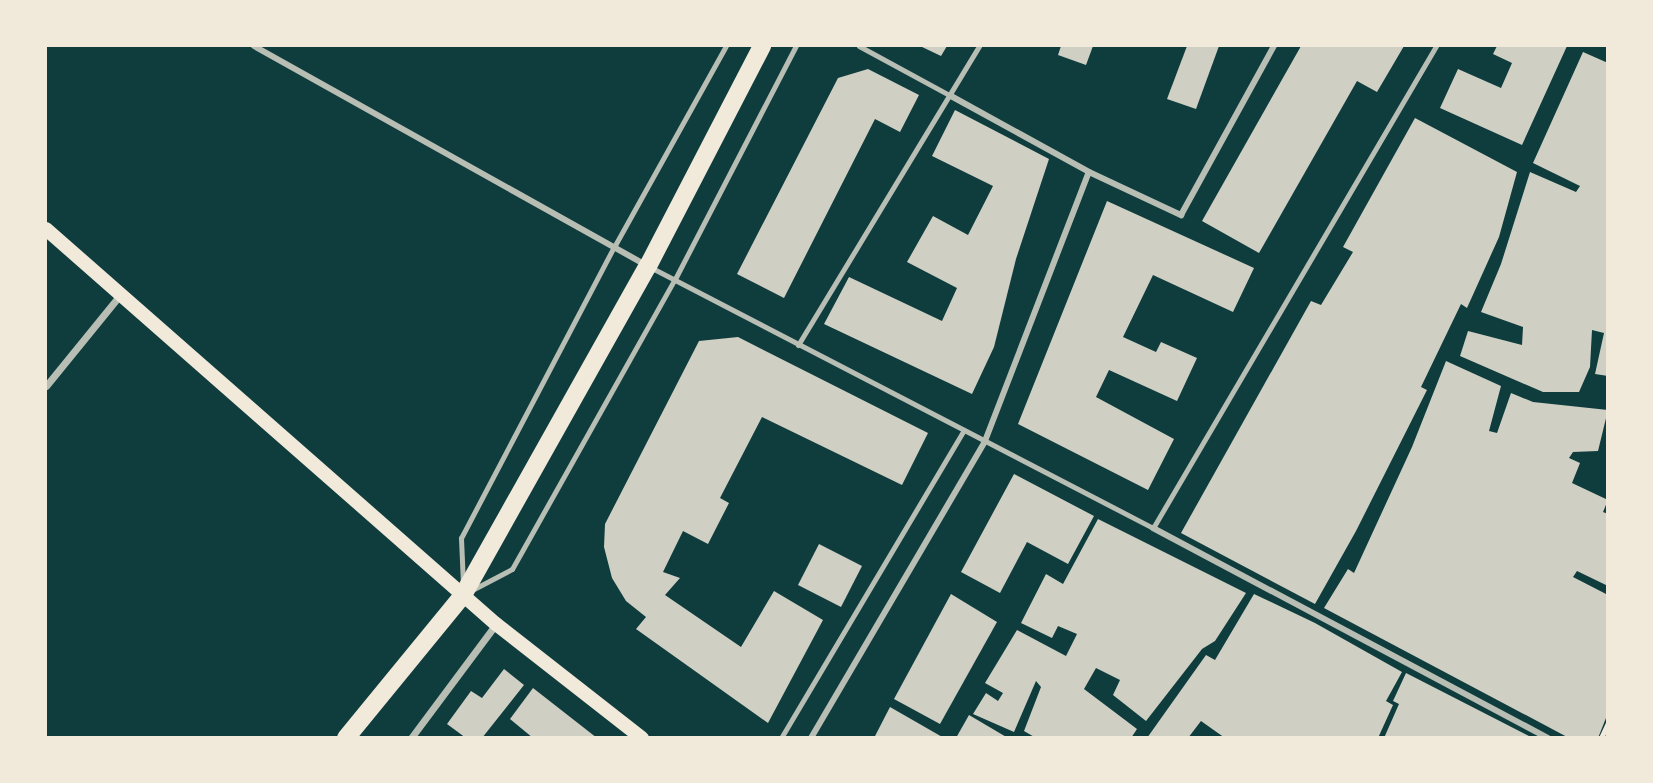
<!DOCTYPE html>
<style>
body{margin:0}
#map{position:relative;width:1653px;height:783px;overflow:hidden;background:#0f3d3e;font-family:"Fira Sans Condensed",sans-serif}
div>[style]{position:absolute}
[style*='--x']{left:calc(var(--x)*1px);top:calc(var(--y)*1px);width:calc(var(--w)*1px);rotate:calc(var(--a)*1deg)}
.building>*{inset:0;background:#cfcfc3}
.path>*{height:4.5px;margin:-2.25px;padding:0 2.25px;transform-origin:2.25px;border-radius:2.25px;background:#f1e9da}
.service>*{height:5px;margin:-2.5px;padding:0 2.5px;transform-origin:2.5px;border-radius:2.5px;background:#b8beb3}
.pedestrian>*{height:6px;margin:-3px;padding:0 3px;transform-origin:3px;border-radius:3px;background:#b8beb3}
.minor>*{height:7px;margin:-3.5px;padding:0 3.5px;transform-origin:3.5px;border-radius:3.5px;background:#b8beb3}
.secondary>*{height:14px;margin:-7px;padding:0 7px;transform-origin:7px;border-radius:7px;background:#f1e9da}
.primary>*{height:18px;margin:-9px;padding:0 9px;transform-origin:9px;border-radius:9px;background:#f1e9da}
span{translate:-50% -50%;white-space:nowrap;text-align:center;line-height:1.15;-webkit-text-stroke:5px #f1e9da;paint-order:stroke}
.frame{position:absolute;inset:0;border:47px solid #f1e9da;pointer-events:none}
</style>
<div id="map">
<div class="building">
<div style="clip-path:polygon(920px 46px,947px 46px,941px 56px)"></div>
<div style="clip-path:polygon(1061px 46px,1093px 46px,1086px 65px,1058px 55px)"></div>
<div style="clip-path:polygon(1187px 46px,1219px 46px,1196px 109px,1167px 99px)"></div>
<div style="clip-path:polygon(1301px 46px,1404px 46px,1377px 92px,1357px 81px,1259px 253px,1202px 221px)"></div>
<div style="clip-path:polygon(1497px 46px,1567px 46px,1522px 145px,1440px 108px,1458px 69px,1501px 88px,1512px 63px,1493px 54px)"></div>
<div style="clip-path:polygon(1583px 52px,1608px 63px,1608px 376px,1595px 374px,1604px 333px,1592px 330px,1590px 367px,1579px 392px,1543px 392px,1460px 356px,1468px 331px,1522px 345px,1523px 327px,1481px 312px,1501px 264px,1530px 172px,1576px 192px,1580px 186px,1533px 163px)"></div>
<div style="clip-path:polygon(868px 69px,919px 95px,900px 132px,875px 119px,784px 298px,737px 274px,838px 78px)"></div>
<div style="clip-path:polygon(955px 110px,1049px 159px,1016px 259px,994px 347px,972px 394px,824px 324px,849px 277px,942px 321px,957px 288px,907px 262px,933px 216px,968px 235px,993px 186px,932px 156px)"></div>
<div style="clip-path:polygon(1415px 118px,1517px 172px,1499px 237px,1467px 308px,1461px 304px,1421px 387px,1427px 390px,1356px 531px,1315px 604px,1181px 533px,1311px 301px,1321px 305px,1353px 252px,1343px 247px)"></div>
<div style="clip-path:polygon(1107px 201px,1254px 268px,1233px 312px,1153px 275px,1123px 337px,1156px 352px,1161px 342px,1197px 358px,1177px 401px,1109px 370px,1096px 397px,1174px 439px,1148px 490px,1018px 424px)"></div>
<div style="clip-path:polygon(738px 337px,928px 433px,902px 485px,762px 417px,720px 498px,729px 503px,708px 544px,683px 531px,663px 572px,680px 578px,665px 595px,741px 647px,774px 591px,823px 620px,768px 723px,636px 629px,646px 617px,626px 601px,612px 578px,604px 547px,605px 524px,699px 341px)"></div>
<div style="clip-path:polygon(1446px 361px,1501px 386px,1489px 431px,1497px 433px,1511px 393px,1533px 402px,1608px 410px,1598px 451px,1573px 452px,1569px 458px,1580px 463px,1572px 483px,1608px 500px,1603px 512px,1608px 514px,1608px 586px,1577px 571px,1573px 577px,1608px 595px,1608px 713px,1598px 738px,1569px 738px,1324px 608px,1348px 569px,1354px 573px,1412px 447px)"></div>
<div style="clip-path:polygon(1014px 474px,1094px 516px,1068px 564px,1027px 542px,1000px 593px,961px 572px)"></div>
<div style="clip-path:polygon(1098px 519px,1246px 593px,1215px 641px,1202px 649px,1146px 721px,1113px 695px,1120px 680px,1096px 668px,1084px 689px,1137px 729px,1131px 738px,1036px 738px,1024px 731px,1041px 687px,1036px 681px,1014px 732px,973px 714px,986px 693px,998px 701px,1003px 693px,985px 683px,1017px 630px,1066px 656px,1077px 634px,1058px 626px,1052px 638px,1021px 623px,1046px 574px,1063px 584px)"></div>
<div style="clip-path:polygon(819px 544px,862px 566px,841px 607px,798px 585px)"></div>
<div style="clip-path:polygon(951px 594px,997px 622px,940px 724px,894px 699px)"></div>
<div style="clip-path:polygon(1254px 594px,1315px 623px,1402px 672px,1386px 701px,1393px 705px,1378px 738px,1225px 738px,1201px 721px,1188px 738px,1147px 738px,1206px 655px,1215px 660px)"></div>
<div style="clip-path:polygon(504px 669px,524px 685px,482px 738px,466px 738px,447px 724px,471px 691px,482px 698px)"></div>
<div style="clip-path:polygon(1406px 673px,1533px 738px,1384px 738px,1399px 704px,1393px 701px)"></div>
<div style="clip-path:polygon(533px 688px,597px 738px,533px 738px,510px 719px)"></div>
<div style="clip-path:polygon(890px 707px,944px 738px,874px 738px)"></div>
<div style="clip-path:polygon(969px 715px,1008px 738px,956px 738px)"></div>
</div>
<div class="path">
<div style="--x:1601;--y:738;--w:17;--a:-65"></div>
</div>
<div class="service">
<div style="--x:859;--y:46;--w:105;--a:28.5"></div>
<div style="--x:650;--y:267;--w:567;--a:27.42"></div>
<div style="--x:1153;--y:528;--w:559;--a:-59.58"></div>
<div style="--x:798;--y:345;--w:350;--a:-58.8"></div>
<div style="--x:463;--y:584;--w:46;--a:-92.5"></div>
<div style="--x:461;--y:538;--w:329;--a:-62.3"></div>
<div style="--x:614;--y:247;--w:230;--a:-60.9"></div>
<div style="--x:472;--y:590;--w:45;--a:-27.7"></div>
<div style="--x:512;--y:569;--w:333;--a:-60.7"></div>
<div style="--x:675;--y:279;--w:263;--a:-62.6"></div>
<div style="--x:781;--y:738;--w:358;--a:-59.3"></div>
</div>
<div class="pedestrian">
<div style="--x:254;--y:46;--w:449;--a:29.2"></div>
<div style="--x:951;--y:96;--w:158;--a:28.8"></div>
<div style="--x:1153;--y:528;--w:447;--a:28"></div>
<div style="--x:811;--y:738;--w:344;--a:-59.6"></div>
<div style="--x:985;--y:441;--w:288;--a:-68.9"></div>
<div style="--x:1089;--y:172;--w:102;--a:25.1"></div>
<div style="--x:1181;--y:215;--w:193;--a:-61.2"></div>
</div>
<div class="minor">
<div style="--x:46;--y:386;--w:117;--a:-50.9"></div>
<div style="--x:411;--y:738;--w:142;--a:-53.3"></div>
</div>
<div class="secondary">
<div style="--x:46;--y:229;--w:599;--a:41.28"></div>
<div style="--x:496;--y:624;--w:185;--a:38"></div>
</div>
<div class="primary">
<div style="--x:346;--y:738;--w:185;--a:-50.7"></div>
<div style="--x:463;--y:595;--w:377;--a:-60.7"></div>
<div style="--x:648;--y:266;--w:248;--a:-62.6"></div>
</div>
<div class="frame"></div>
</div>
